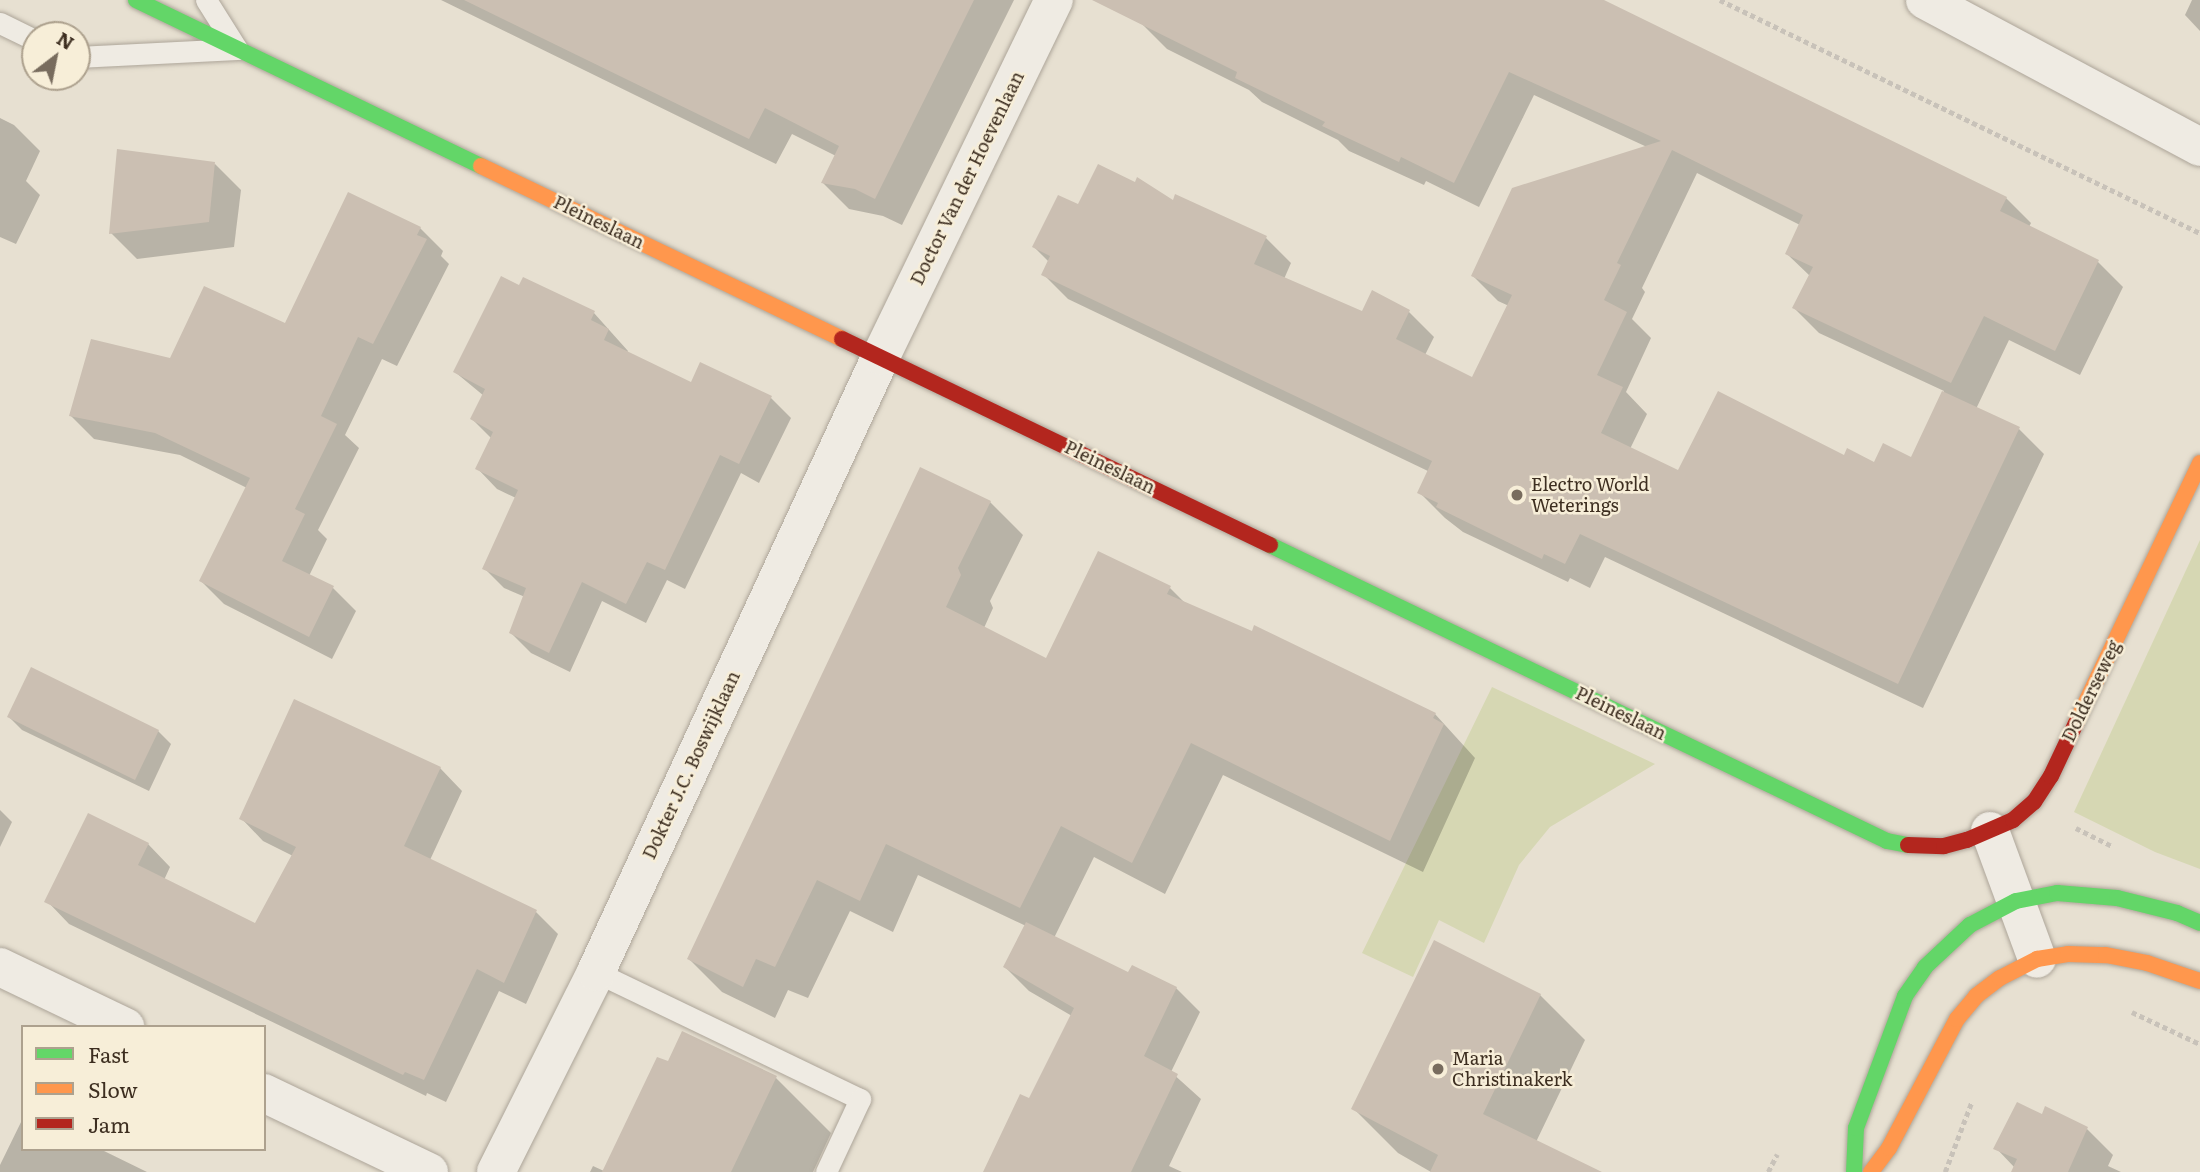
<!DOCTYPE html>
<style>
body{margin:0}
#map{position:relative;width:2200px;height:1172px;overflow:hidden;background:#e7e0d1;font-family:Literata,serif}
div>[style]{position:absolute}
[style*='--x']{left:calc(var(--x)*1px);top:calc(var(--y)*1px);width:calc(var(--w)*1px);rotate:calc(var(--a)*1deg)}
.green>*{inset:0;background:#d6d7b3}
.shadow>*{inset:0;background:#0003}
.building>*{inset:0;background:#cbbfb2}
.path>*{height:4.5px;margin-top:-2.25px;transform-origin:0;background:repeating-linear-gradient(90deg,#c8c2b9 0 5px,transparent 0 8.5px)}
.roads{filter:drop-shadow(0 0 2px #ada599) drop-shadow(0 0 2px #ada599)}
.lane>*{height:21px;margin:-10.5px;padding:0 10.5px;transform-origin:10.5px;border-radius:10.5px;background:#efebe3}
.street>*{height:38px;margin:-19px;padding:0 19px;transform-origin:19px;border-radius:19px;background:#efebe3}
.fast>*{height:16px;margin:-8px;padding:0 8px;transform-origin:8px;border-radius:8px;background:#63d668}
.slow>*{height:16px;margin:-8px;padding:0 8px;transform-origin:8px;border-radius:8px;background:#ff974d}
.jam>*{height:16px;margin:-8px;padding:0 8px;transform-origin:8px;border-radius:8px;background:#b3261e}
.dots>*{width:19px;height:19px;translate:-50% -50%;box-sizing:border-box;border:4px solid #f7eed8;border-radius:50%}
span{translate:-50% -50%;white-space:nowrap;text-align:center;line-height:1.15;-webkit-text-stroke:5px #f7eed8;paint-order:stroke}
.street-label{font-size:18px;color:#3d2e20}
.poi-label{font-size:18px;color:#3d2e20}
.left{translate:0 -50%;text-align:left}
.legend{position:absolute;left:21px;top:1025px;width:245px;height:126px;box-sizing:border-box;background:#f7eed8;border:2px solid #ada18e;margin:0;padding:9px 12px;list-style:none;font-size:21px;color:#3d2e20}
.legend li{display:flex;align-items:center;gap:14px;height:35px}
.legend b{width:35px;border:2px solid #ada18e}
.north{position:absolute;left:21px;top:21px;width:70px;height:70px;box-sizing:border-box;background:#f7eed8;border:2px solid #ada18e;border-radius:50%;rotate:32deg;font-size:19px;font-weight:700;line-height:28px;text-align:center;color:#3d2e20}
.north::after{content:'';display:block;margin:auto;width:24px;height:32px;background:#786c5e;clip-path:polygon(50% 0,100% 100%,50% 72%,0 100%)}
</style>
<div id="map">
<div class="green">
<div style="clip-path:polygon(2200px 540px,2200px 869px,2155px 852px,2074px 812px)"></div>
<div style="clip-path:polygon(1492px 687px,1655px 764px,1550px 827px,1519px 865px,1484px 943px,1439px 920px,1413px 977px,1362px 953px)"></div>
</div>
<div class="shadow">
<div style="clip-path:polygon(441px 0,1014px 0,902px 225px,883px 216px,849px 209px,823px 183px,836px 156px,792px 134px,776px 164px)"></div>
<div style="clip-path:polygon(evenodd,1153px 0,1599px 0,2006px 198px,2031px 223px,2029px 227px,2098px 262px,2123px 287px,2080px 375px,2009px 340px,1976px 409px,2019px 429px,2044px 454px,1923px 708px,1605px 557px,1590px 588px,1570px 578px,1568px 582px,1463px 532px,1445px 518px,1420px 493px,1430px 472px,1068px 299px,1043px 274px,1049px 262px,1034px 247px,1079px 207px,1173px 202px,1176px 196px,1266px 238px,1291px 263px,1284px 279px,1363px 314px,1409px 312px,1434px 337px,1425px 355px,1473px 380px,1509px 306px,1498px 301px,1473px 276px,1647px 147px,1534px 95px,1479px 207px,1426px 181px,1424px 185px,1349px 151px,1338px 140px,1262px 102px,1249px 90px,1167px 49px,1142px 24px,1153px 0,1697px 173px,1800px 225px,1787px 254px,1810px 276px,1794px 308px,1819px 333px,1944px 391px,1912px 459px,1874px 464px,1844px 458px,1679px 472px,1630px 449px,1647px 414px,1626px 392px,1651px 338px,1632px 319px,1645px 292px,1642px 288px,1697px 173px)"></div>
<div style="clip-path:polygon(2192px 0,2200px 0,2200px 31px,2185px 15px)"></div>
<div style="clip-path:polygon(0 118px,14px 125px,40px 151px,26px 181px,40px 195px,16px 244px,0 237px)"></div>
<div style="clip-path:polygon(215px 164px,241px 190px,234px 247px,137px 259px,111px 233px)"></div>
<div style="clip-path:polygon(420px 228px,443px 251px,441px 256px,449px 264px,397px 366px,382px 359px,345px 435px,359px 448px,318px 530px,327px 539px,309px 576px,333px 588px,356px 611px,332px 659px,224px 604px,201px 581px,247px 488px,180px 455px,94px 439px,71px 416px,171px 360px,285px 325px)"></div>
<div style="clip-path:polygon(520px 287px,594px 313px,628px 351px,627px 353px,691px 384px,771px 398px,791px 418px,759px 483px,741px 473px,685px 589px,667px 580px,646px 623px,602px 601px,570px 672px,531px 653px,511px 633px,525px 597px,504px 588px,484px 568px,516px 498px,497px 489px,477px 468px,492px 439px,472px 419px,484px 396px,455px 372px)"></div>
<div style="clip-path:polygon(990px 502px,1023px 535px,990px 601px,993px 608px,984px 628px,1046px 660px,1170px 588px,1187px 605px,1435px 714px,1475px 758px,1423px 872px,1223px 775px,1165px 894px,1094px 857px,1054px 938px,1129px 974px,1176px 988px,1200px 1012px,1171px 1072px,1201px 1099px,1169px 1166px,1182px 1172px,985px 1172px,1030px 1101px,1072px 1016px,1029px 991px,1005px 967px,1026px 926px,918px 875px,893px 932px,850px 911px,808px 998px,788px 990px,775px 1018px,722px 992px,689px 959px)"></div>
<div style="clip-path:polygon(9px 717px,158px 731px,171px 744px,149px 791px,22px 730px)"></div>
<div style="clip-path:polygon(440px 768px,462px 791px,430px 860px,536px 912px,558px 934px,526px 1004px,499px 991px,446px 1102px,427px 1093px,426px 1096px,69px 924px,47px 901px,148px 844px,170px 867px,164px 880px,256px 925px,293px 856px,263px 841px,241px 818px)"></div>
<div style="clip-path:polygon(0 810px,12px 822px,0 847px)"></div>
<div style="clip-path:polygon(1540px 995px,1585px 1040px,1536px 1142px,1598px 1172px,1431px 1172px,1398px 1153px,1353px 1108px)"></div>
<div style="clip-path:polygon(668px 1063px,776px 1078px,831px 1133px,813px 1172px,590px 1172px,593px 1166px,604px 1171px)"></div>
<div style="clip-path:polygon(2043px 1116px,2087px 1129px,2113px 1155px,2108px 1166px,2121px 1172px,2013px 1172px,2015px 1168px,1996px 1148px)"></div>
<div style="clip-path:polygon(23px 1118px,23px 1149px,100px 1149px,147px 1172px,0 1172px,0 1165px)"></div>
</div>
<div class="building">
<div style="clip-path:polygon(464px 0,974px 0,875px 199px,855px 189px,821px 183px,839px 146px,765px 108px,749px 139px)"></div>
<div style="clip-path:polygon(1092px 0,1604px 0,2007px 197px,2000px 211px,2099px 260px,2055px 351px,1984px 316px,1951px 383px,1792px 308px,1813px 267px,1785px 254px,1803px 215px,1672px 150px,1617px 263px,1621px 265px,1604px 300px,1627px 312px,1597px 375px,1623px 387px,1601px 433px,1678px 470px,1718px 391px,1844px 455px,1847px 448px,1874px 462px,1883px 443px,1911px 457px,1942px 391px,2020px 427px,1898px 684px,1580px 534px,1565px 564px,1544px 554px,1542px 559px,1436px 507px,1438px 503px,1417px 493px,1432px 461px,1041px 275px,1050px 256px,1032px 247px,1058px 195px,1078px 204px,1098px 164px,1135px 182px,1137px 177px,1173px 200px,1175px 194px,1267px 236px,1254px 264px,1362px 311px,1372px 290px,1410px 310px,1396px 339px,1472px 377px,1512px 295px,1471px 276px,1512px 188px,1661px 141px,1509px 72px,1454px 183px,1401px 157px,1399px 162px,1322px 126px,1325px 122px,1235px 78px,1237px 72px)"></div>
<div style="clip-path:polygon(117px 149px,215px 162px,209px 222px,109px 234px)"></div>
<div style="clip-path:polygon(348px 192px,421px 227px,417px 235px,427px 239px,373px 344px,358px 337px,321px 416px,337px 424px,295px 509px,305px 514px,282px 561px,334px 586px,309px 637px,199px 581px,250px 478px,155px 433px,69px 416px,91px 339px,170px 358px,204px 286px,285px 323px)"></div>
<div style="clip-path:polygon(501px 276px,519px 285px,523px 277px,595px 311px,591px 320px,609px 329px,604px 340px,691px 382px,700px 362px,772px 396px,739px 464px,720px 455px,665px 570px,647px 562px,626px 604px,582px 582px,549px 653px,509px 633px,526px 588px,482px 569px,518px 490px,475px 469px,493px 432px,470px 419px,485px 389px,453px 372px)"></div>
<div style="clip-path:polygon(920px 467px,991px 501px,958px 568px,961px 575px,946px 607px,1046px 658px,1098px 551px,1171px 586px,1167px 594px,1252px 631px,1254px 625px,1436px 713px,1433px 718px,1444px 724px,1390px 841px,1191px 743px,1132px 863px,1061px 826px,1020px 908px,886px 844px,860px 901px,817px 880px,775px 967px,756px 959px,743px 987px,687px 959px)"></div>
<div style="clip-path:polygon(31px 667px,159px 730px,135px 780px,7px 717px)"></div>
<div style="clip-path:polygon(294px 699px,441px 767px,404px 846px,537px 910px,504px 983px,477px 969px,424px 1080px,405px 1072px,403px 1075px,44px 902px,88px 813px,149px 843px,138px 865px,255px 923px,296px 847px,239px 819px)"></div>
<div style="clip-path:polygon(1026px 922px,1128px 972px,1132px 965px,1177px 987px,1144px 1056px,1178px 1074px,1131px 1172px,983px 1172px,1020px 1094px,1029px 1098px,1074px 1008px,1003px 967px)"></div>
<div style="clip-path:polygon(1434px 940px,1541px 994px,1483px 1114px,1602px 1172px,1430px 1172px,1438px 1155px,1351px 1109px)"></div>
<div style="clip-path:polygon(682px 1031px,777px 1076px,731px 1172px,602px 1172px,657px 1057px,668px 1061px)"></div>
<div style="clip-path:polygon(2017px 1102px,2042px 1114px,2045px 1106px,2088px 1127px,2068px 1172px,2011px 1172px,2017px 1159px,1993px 1149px)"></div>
</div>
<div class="path">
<div style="--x:1720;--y:0;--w:534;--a:25.89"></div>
<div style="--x:2076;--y:828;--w:40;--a:26.6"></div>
<div style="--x:2132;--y:1012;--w:75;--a:25.2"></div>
<div style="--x:1768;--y:1172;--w:20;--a:-63"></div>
<div style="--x:1945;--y:1172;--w:76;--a:-69.2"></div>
</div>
<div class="roads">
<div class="lane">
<div style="--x:0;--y:23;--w:39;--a:26"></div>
<div style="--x:77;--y:57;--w:160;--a:-2.9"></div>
<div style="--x:237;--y:49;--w:58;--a:-122.3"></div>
<div style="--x:596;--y:972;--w:293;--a:25.7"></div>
<div style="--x:860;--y:1099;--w:81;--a:115"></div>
</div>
<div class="street">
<div style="--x:1925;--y:0;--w:312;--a:28.1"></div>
<div style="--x:1990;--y:831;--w:136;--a:69.8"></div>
<div style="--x:0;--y:967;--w:139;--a:25.6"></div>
<div style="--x:264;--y:1093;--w:183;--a:25.6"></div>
<div style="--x:496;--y:1172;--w:224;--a:-63.4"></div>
<div style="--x:596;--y:972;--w:679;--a:-65.17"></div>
<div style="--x:881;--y:356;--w:396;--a:-64.1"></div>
</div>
<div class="fast">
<div style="--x:136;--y:0;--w:383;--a:25.7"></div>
<div style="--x:1270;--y:545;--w:684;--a:25.63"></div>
<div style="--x:1887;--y:841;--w:21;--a:11"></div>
<div style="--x:1854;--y:1172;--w:44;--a:-87.4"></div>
<div style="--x:1856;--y:1128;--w:141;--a:-69.6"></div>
<div style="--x:1905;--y:996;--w:35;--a:-55"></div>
<div style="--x:1925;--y:967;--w:62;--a:-43"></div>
<div style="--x:1970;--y:925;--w:52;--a:-27.6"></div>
<div style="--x:2016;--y:901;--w:42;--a:-11"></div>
<div style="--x:2057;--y:893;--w:60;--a:4.8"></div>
<div style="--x:2117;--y:898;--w:62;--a:14"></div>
<div style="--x:2177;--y:913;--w:25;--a:23"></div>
</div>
<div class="slow">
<div style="--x:481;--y:166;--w:400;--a:25.6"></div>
<div style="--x:2076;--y:723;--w:288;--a:-64.5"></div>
<div style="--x:1871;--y:1172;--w:30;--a:-53"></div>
<div style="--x:1889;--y:1148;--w:146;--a:-62.2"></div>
<div style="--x:1957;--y:1019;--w:30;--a:-50"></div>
<div style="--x:1976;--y:996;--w:30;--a:-37"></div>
<div style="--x:2000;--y:978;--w:42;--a:-27.2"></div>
<div style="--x:2037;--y:959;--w:31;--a:-9"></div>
<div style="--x:2068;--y:954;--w:38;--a:2"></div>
<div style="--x:2106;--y:955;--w:42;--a:11"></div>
<div style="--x:2147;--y:963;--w:56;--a:18.8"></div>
</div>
<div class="jam">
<div style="--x:842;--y:339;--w:475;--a:25.7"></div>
<div style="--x:1908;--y:845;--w:36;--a:2"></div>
<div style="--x:1944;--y:846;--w:24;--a:-15"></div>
<div style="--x:1967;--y:840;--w:50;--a:-23.5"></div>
<div style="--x:2013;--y:820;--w:28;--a:-41"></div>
<div style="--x:2034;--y:802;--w:31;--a:-57"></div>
<div style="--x:2051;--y:776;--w:59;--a:-64.7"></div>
</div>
</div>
<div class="dots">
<div style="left:1517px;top:495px;background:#786c5e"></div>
<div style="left:1438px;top:1069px;background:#786c5e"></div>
</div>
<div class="street-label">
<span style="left:967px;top:178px;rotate:-64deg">Doctor Van der Hoevenlaan</span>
<span style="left:599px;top:222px;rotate:26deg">Pleineslaan</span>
<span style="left:1110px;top:467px;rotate:26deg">Pleineslaan</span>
<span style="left:2091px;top:691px;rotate:-64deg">Dolderseweg</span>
<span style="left:1621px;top:713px;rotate:26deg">Pleineslaan</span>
<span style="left:691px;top:765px;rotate:-65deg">Dokter J.C. Boswijklaan</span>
</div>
<div class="poi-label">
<span class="left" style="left:1531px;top:495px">Electro World<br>Weterings</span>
<span class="left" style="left:1452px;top:1069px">Maria<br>Christinakerk</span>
</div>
<ul class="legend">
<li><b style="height:9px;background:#63d668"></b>Fast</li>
<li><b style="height:9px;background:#ff974d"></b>Slow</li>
<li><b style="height:9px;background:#b3261e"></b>Jam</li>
</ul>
<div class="north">N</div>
</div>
